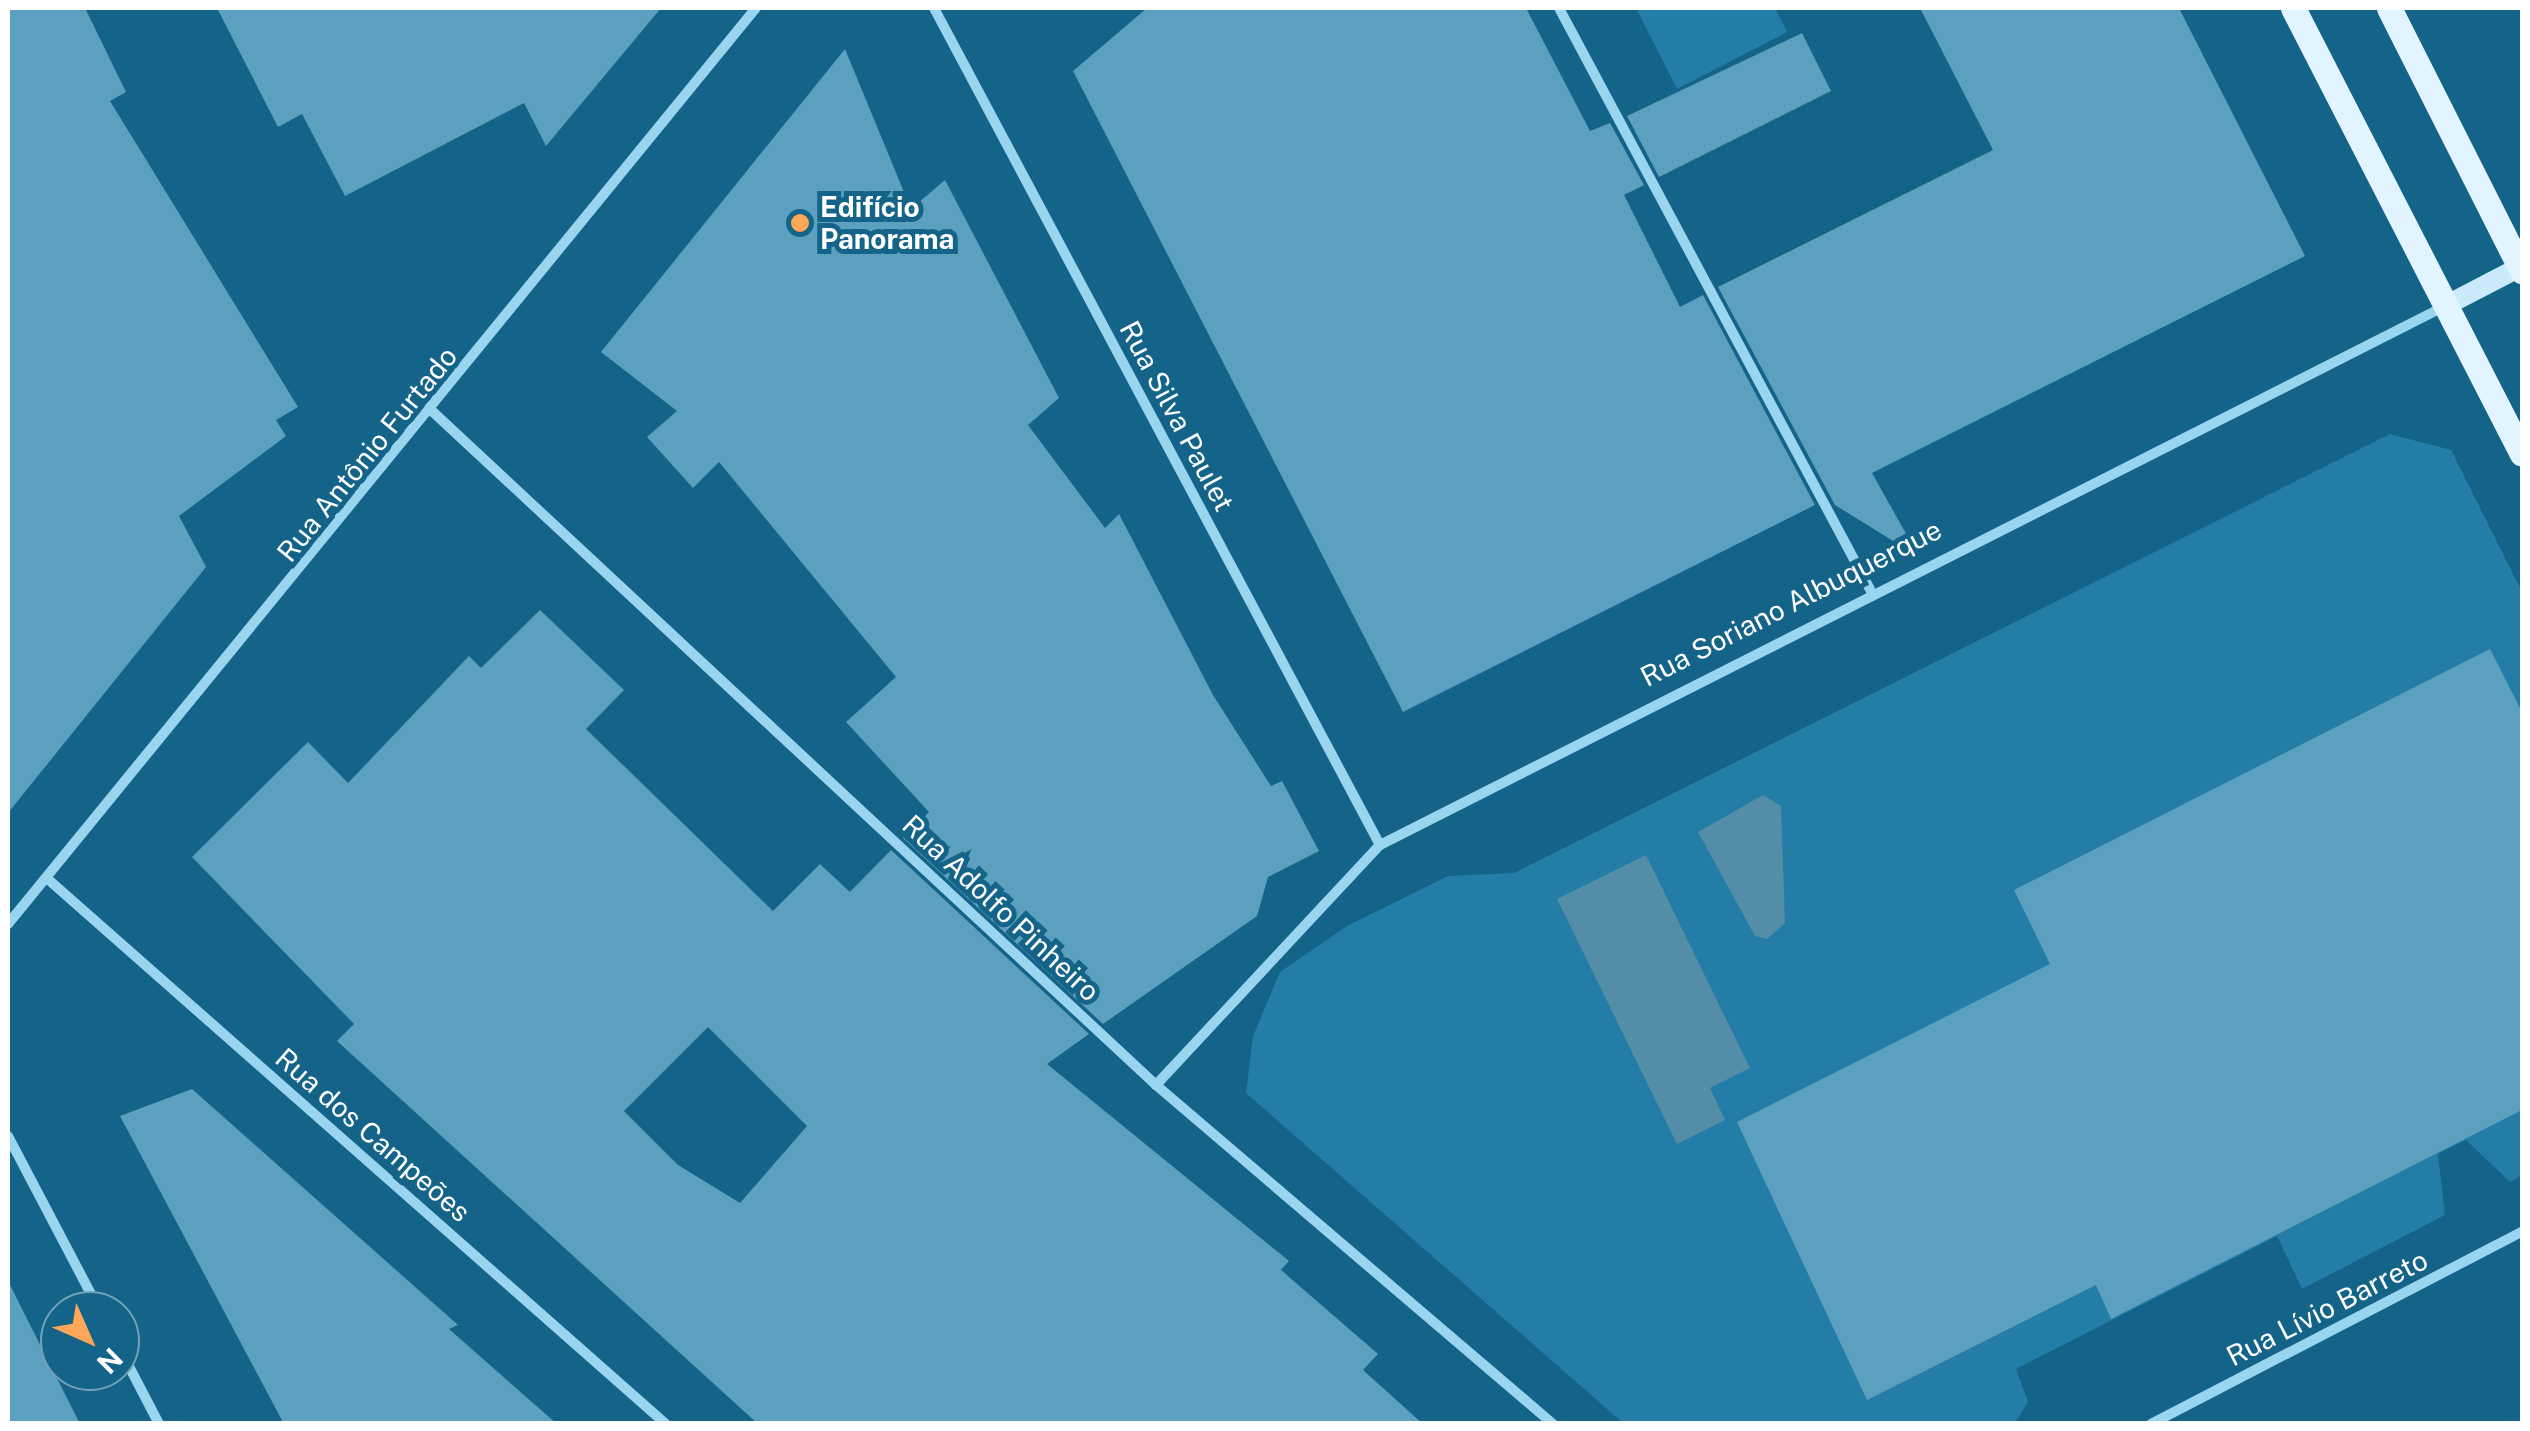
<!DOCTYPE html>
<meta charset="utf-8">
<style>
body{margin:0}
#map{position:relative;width:2530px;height:1431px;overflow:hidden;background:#146388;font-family:"Public Sans",sans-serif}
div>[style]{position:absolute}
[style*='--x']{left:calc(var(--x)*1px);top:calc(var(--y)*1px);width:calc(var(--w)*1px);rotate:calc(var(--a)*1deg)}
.green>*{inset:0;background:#237da6}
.water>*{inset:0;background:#538da8}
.building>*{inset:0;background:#5ba0be}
.street>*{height:10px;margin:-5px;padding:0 5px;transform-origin:5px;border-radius:5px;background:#9ad5ef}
.secondary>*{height:20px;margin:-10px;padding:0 10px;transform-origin:10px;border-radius:10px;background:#c8eafb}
.primary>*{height:25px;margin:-12.5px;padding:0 12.5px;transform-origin:12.5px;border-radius:12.5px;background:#e2f4ff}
.dots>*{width:28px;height:28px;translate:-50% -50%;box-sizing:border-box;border:5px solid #146388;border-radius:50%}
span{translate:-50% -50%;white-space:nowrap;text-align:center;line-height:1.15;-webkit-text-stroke:10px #146388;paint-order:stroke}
.poi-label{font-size:28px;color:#fff;font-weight:700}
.left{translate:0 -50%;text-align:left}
.street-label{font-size:28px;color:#fff}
.frame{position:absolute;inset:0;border:10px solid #fff;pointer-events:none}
.north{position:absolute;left:40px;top:1291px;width:100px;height:100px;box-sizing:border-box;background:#146388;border:2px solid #72a1b8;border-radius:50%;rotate:135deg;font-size:28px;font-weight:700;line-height:40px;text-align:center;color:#fff}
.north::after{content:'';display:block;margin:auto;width:35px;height:45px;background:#ffa758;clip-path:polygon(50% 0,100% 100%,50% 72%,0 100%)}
</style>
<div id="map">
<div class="green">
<div style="clip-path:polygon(1636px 8px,1775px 8px,1787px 32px,1677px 89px)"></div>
<div style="clip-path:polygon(2390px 434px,2451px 450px,2522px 592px,2522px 1175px,2510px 1182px,2466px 1140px,2438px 1154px,2445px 1215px,2302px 1289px,2277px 1236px,2016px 1369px,2028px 1402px,2015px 1423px,1623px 1423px,1246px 1093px,1253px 1036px,1280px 972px,1347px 926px,1448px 876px,1514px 873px)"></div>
</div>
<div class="water">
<div style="clip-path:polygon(1763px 795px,1781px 806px,1785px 923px,1767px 939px,1755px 936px,1698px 832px)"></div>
<div style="clip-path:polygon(1646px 855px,1750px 1068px,1710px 1088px,1725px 1120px,1677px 1144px,1557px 899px)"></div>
</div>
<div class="building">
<div style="clip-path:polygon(8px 8px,85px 8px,126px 92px,110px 101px,298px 407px,276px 420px,286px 436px,179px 516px,206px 567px,8px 813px)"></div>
<div style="clip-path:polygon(217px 8px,661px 8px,546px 146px,524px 103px,345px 196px,302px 114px,278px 127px)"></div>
<div style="clip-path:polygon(1147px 8px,1526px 8px,1590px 131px,1610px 123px,1644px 185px,1624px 195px,1680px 307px,1703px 295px,1815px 505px,1403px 712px,1073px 71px)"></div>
<div style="clip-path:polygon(1920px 8px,2179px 8px,2305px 256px,1872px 473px,1919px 557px,1835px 505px,1718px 287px,1993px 150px)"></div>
<div style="clip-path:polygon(1802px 33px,1831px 91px,1659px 177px,1627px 116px)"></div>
<div style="clip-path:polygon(845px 49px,911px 209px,945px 180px,1059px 398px,1028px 425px,1105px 528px,1119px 514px,1213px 695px,1271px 786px,1282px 781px,1319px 851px,1268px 877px,1257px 916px,1103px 1024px,903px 838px,929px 812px,846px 722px,896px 677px,719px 462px,693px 488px,647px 437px,677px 411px,601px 352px)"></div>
<div style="clip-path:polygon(evenodd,540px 610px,624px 690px,586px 729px,773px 911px,820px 864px,850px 892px,891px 850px,1089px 1034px,1047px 1064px,1289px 1261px,1281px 1270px,1378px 1354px,1363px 1370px,1423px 1424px,758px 1424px,337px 1041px,354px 1024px,192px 857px,308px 742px,348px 783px,469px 656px,481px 668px,540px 610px,708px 1027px,807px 1126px,740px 1203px,678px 1165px,624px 1111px,708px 1027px)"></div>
<div style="clip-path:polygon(2490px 649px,2522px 712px,2522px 1110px,2111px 1319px,2096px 1285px,1867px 1400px,1737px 1122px,2050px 964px,2014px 890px)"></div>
<div style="clip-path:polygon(192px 1089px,458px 1325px,449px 1329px,557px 1424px,284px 1424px,120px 1116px)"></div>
<div style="clip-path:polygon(8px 1281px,80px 1424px,8px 1424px)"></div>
</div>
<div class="street">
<div style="--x:934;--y:8;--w:948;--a:61.95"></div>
<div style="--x:1559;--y:8;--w:661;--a:61.85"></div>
<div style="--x:432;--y:411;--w:989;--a:42.95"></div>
<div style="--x:1156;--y:1085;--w:522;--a:40.49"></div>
<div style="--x:50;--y:881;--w:821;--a:41.4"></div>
<div style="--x:8;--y:924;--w:1183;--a:-50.77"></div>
<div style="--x:1156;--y:1085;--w:328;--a:-47"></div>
<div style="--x:1380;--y:845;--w:1194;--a:-26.84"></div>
<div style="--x:8;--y:1136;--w:198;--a:62.3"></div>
<div style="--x:120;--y:1349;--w:85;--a:62.5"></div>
<div style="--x:2151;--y:1424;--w:418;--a:-27.4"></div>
</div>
<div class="secondary">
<div style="--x:2445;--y:306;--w:87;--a:-27.5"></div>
</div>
<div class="primary">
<div style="--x:2293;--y:8;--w:501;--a:62.82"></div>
<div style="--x:2389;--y:8;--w:295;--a:63.2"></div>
</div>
<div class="dots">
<div style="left:800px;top:223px;background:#ffa758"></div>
</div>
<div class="poi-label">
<span class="left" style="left:820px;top:223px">Edifício<br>Panorama</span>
</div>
<div class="street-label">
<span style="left:1177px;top:416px;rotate:62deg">Rua Silva Paulet</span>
<span style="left:367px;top:454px;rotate:-51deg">Rua Antônio Furtado</span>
<span style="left:1791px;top:603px;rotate:-27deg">Rua Soriano Albuquerque</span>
<span style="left:1001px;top:908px;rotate:43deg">Rua Adolfo Pinheiro</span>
<span style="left:373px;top:1135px;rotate:41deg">Rua dos Campeões</span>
<span style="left:2327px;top:1308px;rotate:-27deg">Rua Lívio Barreto</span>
</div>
<div class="frame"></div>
<div class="north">N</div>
</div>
